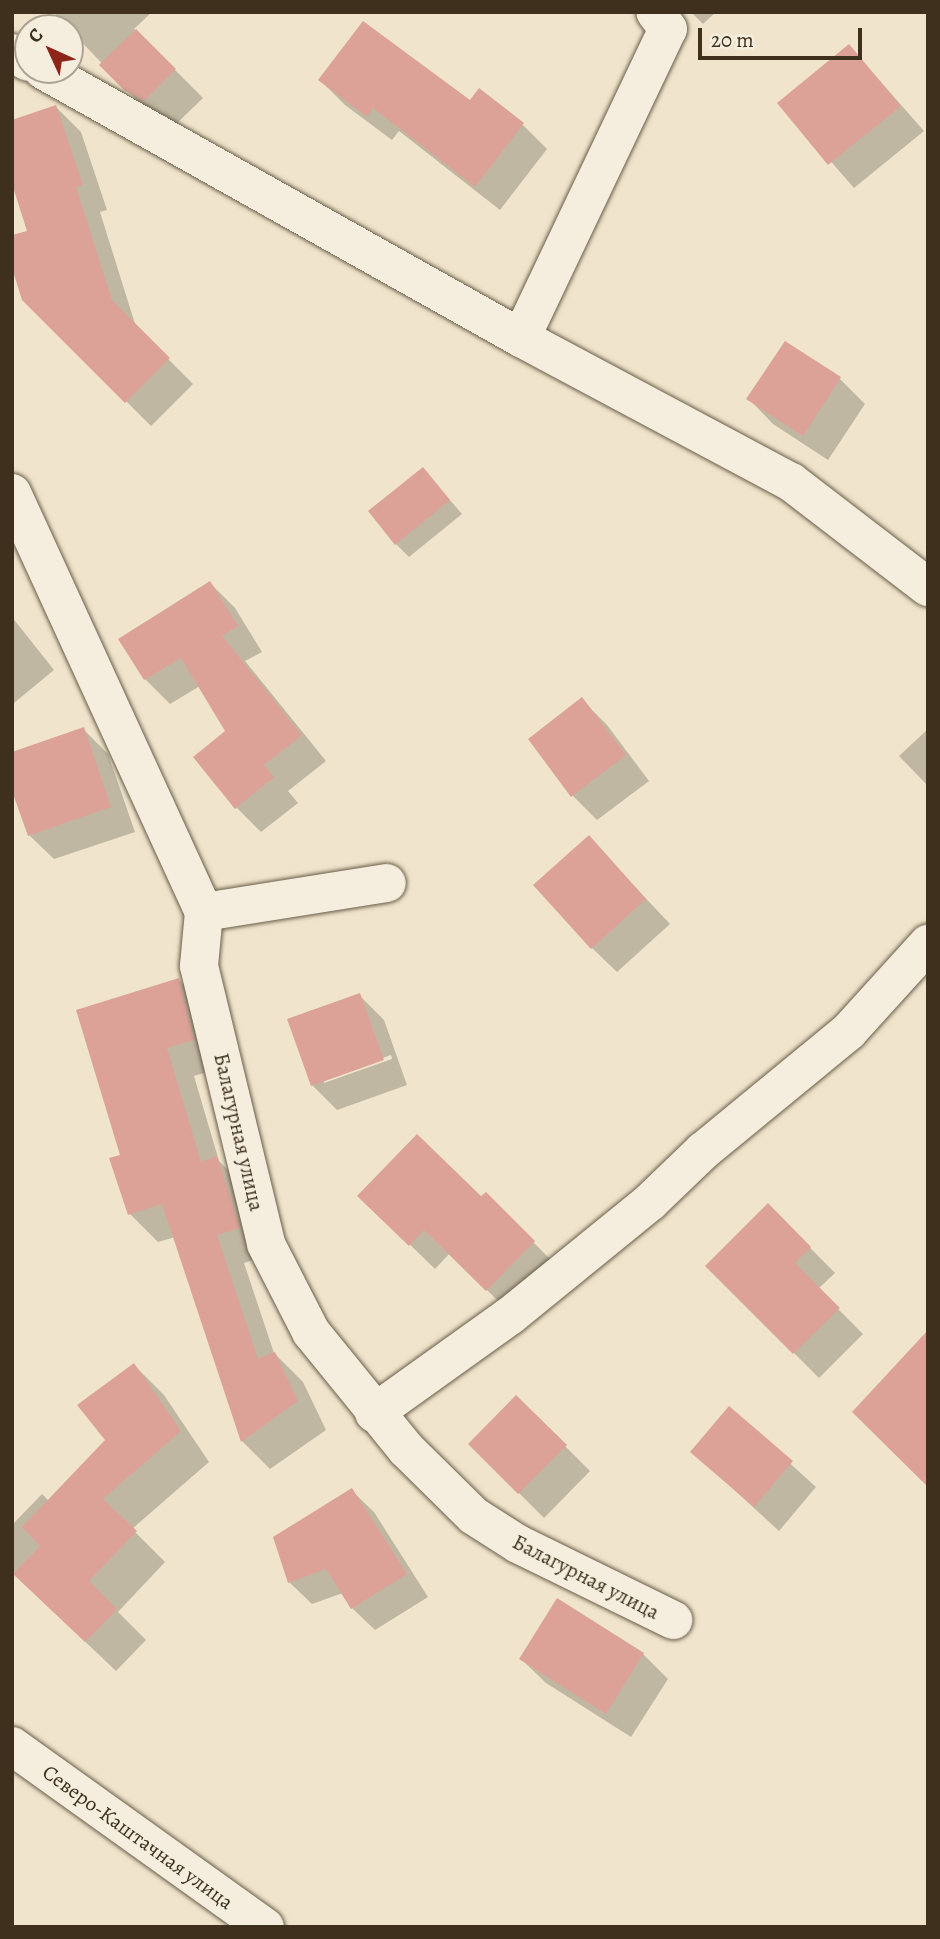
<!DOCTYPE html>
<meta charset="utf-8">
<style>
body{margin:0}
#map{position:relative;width:940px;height:1939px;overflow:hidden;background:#f0e5cc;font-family:Alegreya,serif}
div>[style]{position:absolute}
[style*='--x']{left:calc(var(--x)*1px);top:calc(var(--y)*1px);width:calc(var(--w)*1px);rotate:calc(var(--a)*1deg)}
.shadow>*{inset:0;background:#0003}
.building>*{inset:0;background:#dca298}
.roads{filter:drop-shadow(0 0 2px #6a5d49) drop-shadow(0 0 2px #6a5d49)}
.minor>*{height:38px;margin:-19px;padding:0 19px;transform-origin:19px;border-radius:19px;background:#f5eede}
span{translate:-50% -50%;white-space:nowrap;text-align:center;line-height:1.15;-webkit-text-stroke:6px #f5eede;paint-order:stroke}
.street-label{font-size:21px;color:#3e301d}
.frame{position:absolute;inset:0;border:14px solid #3e301d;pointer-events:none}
.north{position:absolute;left:14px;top:14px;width:70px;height:70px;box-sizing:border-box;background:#f5eede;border:2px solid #aca291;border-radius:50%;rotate:315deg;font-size:19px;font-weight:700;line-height:28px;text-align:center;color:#3e301d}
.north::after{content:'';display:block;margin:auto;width:24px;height:32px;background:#8f2418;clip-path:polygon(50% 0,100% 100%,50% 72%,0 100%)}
.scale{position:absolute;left:698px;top:28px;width:164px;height:32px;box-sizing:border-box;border:4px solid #3e301d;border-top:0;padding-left:9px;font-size:21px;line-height:24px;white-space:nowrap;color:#3e301d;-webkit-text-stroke:5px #f5eede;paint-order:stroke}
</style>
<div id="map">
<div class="shadow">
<div style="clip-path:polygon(53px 12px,152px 12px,134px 29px,203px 98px,172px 128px,154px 118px)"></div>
<div style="clip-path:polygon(691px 12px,716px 12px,703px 24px)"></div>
<div style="clip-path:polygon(849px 46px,924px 131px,854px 188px,780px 103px)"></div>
<div style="clip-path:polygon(320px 80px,471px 103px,523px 125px,547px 149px,500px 210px,399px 131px,392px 140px,345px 105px)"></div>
<div style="clip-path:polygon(56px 107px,81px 132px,107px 210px,100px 212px,136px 327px,193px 384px,151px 426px,24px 299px,30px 232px)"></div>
<div style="clip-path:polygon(786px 343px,840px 379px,865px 404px,828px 460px,773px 424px,749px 399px)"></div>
<div style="clip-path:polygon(423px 469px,462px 514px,409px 557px,396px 544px)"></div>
<div style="clip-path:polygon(210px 583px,235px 608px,262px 652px,245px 661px,326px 761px,288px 791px,298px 803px,261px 832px,237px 808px,227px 732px,200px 686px,170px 704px,145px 679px)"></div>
<div style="clip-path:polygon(12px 617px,54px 670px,14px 703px,12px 701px)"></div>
<div style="clip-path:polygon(582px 700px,607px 725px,649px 781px,597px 820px,573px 796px)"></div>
<div style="clip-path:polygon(83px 729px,108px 754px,135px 832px,54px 859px,29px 835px)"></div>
<div style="clip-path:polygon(928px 729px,928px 786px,899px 756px)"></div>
<div style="clip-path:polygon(589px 838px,670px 924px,617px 972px,592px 948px)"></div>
<div style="clip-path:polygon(179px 980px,207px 1009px,221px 1068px,194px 1076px,219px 1161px,245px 1187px,267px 1256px,244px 1263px,274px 1353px,303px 1382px,326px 1430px,270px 1469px,242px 1441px,175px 1237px,158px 1242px,130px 1214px,122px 1156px)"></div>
<div style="clip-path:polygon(evenodd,359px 995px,384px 1020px,407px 1085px,337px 1110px,312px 1085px,359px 995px,391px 1055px,392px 1059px,324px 1083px,324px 1079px,391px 1055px)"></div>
<div style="clip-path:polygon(486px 1195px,558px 1267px,512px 1314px,449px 1254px,435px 1269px,360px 1196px,482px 1199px)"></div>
<div style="clip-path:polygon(768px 1205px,835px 1273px,818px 1289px,863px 1334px,819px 1378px,707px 1266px)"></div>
<div style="clip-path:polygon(134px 1365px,164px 1395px,209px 1462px,132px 1529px,165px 1562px,118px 1612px,146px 1640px,116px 1671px,12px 1572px,12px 1525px,42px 1494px,49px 1501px,107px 1440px)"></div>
<div style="clip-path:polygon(516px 1397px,590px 1471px,544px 1518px,470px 1444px)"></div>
<div style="clip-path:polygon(730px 1409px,816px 1487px,779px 1531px,693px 1452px)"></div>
<div style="clip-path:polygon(351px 1490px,374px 1512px,428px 1597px,375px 1630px,352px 1608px,343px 1593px,312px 1604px,289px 1582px)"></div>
<div style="clip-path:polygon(558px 1601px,643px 1654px,668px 1679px,631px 1737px,546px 1683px,521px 1659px)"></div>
</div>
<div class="building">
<div style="clip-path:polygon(363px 21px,470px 100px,479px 88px,524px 123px,475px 187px,373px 108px,367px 117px,318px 80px)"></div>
<div style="clip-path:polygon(136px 29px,176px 69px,144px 101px,124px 90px,99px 65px)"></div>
<div style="clip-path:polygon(849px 44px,901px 106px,828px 165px,777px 103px)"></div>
<div style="clip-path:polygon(56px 105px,83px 185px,76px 187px,112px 300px,170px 358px,125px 403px,22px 300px,12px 268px,12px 235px,27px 231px,12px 184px,12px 120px)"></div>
<div style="clip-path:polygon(785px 341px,841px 377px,803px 436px,746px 399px)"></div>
<div style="clip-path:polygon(423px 467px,450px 500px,395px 545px,368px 511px)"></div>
<div style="clip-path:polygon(210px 581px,238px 626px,222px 636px,302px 735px,264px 765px,274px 777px,235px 809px,193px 757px,225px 731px,181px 658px,144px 680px,118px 639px)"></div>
<div style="clip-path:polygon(582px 697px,626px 755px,571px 797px,528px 739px)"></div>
<div style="clip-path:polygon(84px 727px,111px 807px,28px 836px,12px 791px,12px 752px)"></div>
<div style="clip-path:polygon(589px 835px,646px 899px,591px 949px,533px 885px)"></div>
<div style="clip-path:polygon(179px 978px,194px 1040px,167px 1048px,201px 1162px,217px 1156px,240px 1228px,217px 1235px,258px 1359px,275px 1352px,298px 1401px,241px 1442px,162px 1204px,128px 1215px,109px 1158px,120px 1155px,76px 1010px)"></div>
<div style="clip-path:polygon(360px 993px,384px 1060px,311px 1086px,287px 1019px)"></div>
<div style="clip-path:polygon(417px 1134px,481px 1196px,486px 1192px,535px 1241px,486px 1291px,424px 1230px,409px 1246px,357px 1196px)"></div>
<div style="clip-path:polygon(768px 1203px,811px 1247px,795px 1263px,840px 1308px,793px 1354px,705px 1266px)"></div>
<div style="clip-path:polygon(928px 1330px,928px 1487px,852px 1412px)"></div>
<div style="clip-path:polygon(134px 1363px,181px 1431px,103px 1499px,137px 1531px,89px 1581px,117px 1609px,85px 1642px,13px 1574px,40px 1546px,22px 1527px,105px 1440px,77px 1405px)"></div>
<div style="clip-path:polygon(516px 1395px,567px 1445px,518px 1494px,468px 1444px)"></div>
<div style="clip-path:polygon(729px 1406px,793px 1461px,754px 1507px,690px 1452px)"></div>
<div style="clip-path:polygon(352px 1488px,407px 1574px,351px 1609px,326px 1569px,288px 1583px,273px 1537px)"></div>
<div style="clip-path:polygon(557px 1598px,644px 1653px,606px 1714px,519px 1659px)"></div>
</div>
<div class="roads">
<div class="minor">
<div style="--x:12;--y:53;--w:18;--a:29"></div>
<div style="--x:43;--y:70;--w:548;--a:29.28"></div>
<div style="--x:521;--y:338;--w:306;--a:28.1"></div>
<div style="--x:791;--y:482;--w:173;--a:37.5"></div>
<div style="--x:521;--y:338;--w:342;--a:-64.6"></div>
<div style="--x:668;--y:29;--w:21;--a:-127"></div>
<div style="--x:12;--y:493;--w:461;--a:65.4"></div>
<div style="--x:204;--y:912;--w:54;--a:95.3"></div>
<div style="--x:199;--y:966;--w:286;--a:76.4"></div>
<div style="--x:266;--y:1244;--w:99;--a:62.9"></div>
<div style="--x:311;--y:1332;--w:151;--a:50.9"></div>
<div style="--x:406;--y:1449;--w:95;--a:44.6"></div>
<div style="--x:474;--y:1516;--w:52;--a:32.5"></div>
<div style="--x:518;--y:1544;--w:173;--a:26.1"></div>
<div style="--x:204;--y:912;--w:185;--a:-9"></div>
<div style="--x:374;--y:1413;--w:168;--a:-35.6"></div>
<div style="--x:511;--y:1315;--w:179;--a:-39.1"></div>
<div style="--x:650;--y:1202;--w:74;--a:-43.9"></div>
<div style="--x:703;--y:1151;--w:189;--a:-39.4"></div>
<div style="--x:849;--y:1031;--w:118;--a:-47.8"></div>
<div style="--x:12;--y:1746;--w:311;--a:35.6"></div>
</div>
</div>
<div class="street-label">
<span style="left:239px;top:1132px;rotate:77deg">Балагурная улица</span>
<span style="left:586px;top:1577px;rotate:27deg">Балагурная улица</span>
<span style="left:138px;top:1837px;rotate:36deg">Северо-Каштачная улица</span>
</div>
<div class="frame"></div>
<div class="north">С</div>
<div class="scale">20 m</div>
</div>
